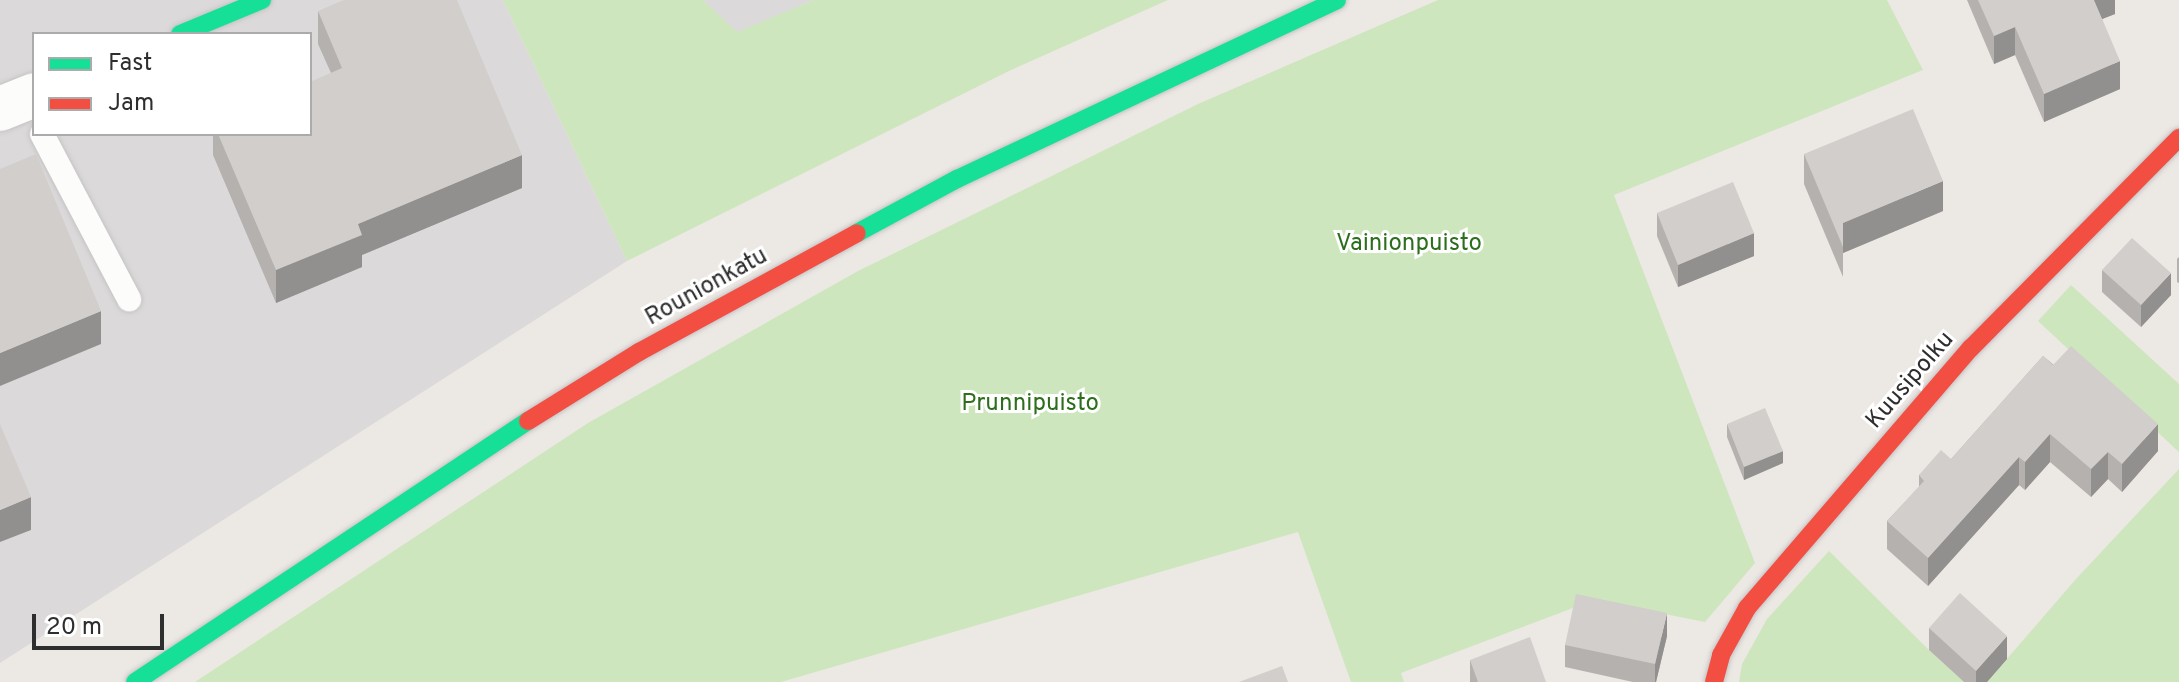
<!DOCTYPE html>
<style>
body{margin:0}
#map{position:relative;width:2179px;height:682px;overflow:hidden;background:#ece8e4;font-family:Overpass,sans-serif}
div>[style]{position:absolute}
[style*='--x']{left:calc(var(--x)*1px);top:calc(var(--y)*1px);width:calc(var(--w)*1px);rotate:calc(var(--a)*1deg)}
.industrial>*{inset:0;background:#dcd9db}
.green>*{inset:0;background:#cee6be}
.roads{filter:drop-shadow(0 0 2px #c5c4c5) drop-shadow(0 0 2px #c5c4c5)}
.lane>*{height:24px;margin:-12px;padding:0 12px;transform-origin:12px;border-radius:12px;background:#fcfcfb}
.street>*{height:44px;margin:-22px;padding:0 22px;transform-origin:22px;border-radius:22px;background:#fcfcfb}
.fast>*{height:18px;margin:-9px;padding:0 9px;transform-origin:9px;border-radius:9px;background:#16e098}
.jam>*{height:18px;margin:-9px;padding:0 9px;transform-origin:9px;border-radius:9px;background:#f24e42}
.wall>*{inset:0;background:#b4b1af}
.shaded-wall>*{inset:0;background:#92908e}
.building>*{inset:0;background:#d1cecb}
span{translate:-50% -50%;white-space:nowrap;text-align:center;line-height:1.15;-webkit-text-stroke:6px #fff;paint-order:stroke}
.park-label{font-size:24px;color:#2c6e1b}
.street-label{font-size:24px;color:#2e2e2e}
.legend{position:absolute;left:32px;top:32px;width:280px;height:104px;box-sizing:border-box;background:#fff;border:2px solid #ababab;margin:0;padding:10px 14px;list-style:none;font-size:24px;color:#2e2e2e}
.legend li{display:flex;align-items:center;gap:16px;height:40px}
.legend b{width:40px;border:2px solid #ababab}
.scale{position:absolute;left:32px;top:614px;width:132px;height:36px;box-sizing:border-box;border:4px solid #2e2e2e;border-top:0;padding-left:10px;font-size:24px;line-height:28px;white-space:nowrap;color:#2e2e2e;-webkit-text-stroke:6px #fff;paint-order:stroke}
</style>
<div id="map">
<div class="industrial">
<div style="clip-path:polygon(evenodd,0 0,503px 0,627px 261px,0 663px,0 0,34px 34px,310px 34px,310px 134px,34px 134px,34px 34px)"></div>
<div style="clip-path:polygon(703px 0,814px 0,737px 33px)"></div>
</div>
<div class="green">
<div style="clip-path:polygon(503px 0,703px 0,737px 32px,814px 0,1168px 0,1009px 71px,627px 261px)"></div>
<div style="clip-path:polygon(1438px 0,1887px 0,1923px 70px,1614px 195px,1755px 563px,1705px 622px,1594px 600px,1401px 673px,1404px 682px,1351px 682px,1298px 532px,781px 682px,195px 682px,588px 423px,858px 271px,1198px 104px)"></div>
<div style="clip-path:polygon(2071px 285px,2179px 384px,2179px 452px,2038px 321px)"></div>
<div style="clip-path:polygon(2179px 469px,2179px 682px,1987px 682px,2076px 579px)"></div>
<div style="clip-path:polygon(1829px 551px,1929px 650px,1964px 682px,1739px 682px,1742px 664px,1767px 619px)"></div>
</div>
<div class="roads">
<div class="lane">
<div style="--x:42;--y:134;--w:187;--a:62.2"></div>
</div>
<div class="street">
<div style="--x:0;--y:109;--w:37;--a:-22"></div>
</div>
<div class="fast">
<div style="--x:180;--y:34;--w:89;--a:-22.5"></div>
<div style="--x:857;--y:233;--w:114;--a:-28.4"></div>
<div style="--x:957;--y:179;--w:420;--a:-25.2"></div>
<div style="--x:135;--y:682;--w:472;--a:-33.6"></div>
</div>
<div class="jam">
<div style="--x:528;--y:421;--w:131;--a:-31.9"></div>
<div style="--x:639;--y:352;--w:248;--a:-28.6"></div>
<div style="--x:1714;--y:682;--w:28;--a:-75"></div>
<div style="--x:1721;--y:655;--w:54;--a:-61"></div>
<div style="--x:1747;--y:608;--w:343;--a:-49.3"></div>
<div style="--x:1971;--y:348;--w:296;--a:-45.3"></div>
</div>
</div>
<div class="wall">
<div style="clip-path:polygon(1967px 0,2115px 0,2115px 14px,2102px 19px,2120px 89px,2044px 122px,2015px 55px,1994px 64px)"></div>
<div style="clip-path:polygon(318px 11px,522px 188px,362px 255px,362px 267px,276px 303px,213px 155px,213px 134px,310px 134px,331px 73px,318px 44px)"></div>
<div style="clip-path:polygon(1804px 154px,1943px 211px,1843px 253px,1843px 277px,1804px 184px)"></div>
<div style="clip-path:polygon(1657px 213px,1754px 256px,1678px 287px,1657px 236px)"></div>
<div style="clip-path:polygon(2179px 257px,2179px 283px,2177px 282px,2177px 259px)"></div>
<div style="clip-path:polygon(2102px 270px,2171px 295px,2141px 327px,2102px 292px)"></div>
<div style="clip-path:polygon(2043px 356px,2158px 451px,2122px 492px,2108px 479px,2091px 497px,2050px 462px,2025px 490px,2019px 485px,1928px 586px,1887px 549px,1887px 521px,1919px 487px,1919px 475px,1951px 459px)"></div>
<div style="clip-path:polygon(1727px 424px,1783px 463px,1744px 480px,1727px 437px)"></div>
<div style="clip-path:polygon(1929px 628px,2007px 659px,1987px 682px,1964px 682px,1929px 650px)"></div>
<div style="clip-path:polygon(1667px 636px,1656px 682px,1633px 682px,1565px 667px,1565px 645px)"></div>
<div style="clip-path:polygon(1470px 660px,1546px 682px,1470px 682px)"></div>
</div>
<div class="shaded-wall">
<div style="clip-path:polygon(2092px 0,2115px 0,2115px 14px,2092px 23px)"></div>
<div style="clip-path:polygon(2015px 27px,2015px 55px,1994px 64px,1994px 36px)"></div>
<div style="clip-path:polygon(2120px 61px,2120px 89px,2044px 122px,2044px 94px)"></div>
<div style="clip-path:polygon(522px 155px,522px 188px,362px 255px,362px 267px,276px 303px,276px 270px,358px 224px)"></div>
<div style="clip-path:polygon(1943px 181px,1943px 211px,1843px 253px,1843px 277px,1843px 223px)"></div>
<div style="clip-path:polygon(1754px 233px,1754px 256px,1678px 287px,1678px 265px)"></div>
<div style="clip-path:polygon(2171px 273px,2171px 295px,2141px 327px,2141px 305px)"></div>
<div style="clip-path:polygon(101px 311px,101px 344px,0 386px,0 353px)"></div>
<div style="clip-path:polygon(2158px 424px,2158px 451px,2122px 492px,2122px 464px)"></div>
<div style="clip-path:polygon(2050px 434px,2050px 462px,2025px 490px,2025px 462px)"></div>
<div style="clip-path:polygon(1783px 451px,1783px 463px,1744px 480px,1744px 467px)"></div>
<div style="clip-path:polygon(2108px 452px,2108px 479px,2091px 497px,2091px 469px)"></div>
<div style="clip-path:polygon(2019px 457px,2019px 485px,1928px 586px,1928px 558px)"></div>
<div style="clip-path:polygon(31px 497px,31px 530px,0 542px,0 510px)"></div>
<div style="clip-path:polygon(1667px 613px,1667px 636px,1656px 682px,1655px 682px,1655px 664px)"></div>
<div style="clip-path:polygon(2007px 636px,2007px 659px,1987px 682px,1976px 682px,1976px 671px)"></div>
</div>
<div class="building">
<div style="clip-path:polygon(344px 0,457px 0,522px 155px,358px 224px,362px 235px,276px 270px,218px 134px,310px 134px,310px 82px,342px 68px,318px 11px)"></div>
<div style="clip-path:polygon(1978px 0,2094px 0,2120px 61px,2044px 94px,2015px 27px,1994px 36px)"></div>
<div style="clip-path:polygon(1913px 109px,1943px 181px,1843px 223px,1843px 247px,1804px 154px)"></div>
<div style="clip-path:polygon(36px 154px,101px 311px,0 353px,0 169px)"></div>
<div style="clip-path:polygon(1733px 182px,1754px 233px,1678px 265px,1657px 213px)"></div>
<div style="clip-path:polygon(2132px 238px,2171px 273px,2141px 305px,2102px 270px)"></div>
<div style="clip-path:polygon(2071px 346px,2158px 424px,2122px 464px,2108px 452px,2091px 469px,2050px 434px,2025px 462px,2019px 457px,1928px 558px,1887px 521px,1924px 481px,1919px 475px,1941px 450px,1951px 459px,2043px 356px,2053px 365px)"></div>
<div style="clip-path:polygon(1765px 408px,1783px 451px,1744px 467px,1727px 424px)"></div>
<div style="clip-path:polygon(0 424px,31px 497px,0 510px)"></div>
<div style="clip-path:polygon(1960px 593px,2007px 636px,1976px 671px,1929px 628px)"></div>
<div style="clip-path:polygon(1576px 594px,1667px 613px,1655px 664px,1565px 645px)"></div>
<div style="clip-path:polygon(1530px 637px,1546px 682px,1478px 682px,1470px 660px)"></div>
<div style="clip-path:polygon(1282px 666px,1288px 682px,1239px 682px)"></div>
</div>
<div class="park-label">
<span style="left:1409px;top:245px">Vainionpuisto</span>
<span style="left:1030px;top:405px">Prunnipuisto</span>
</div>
<div class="street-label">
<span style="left:707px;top:288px;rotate:-29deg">Rounionkatu</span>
<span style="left:1911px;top:381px;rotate:-49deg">Kuusipolku</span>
</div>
<ul class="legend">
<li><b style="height:10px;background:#16e098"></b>Fast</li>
<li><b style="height:10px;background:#f24e42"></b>Jam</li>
</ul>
<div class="scale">20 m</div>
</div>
